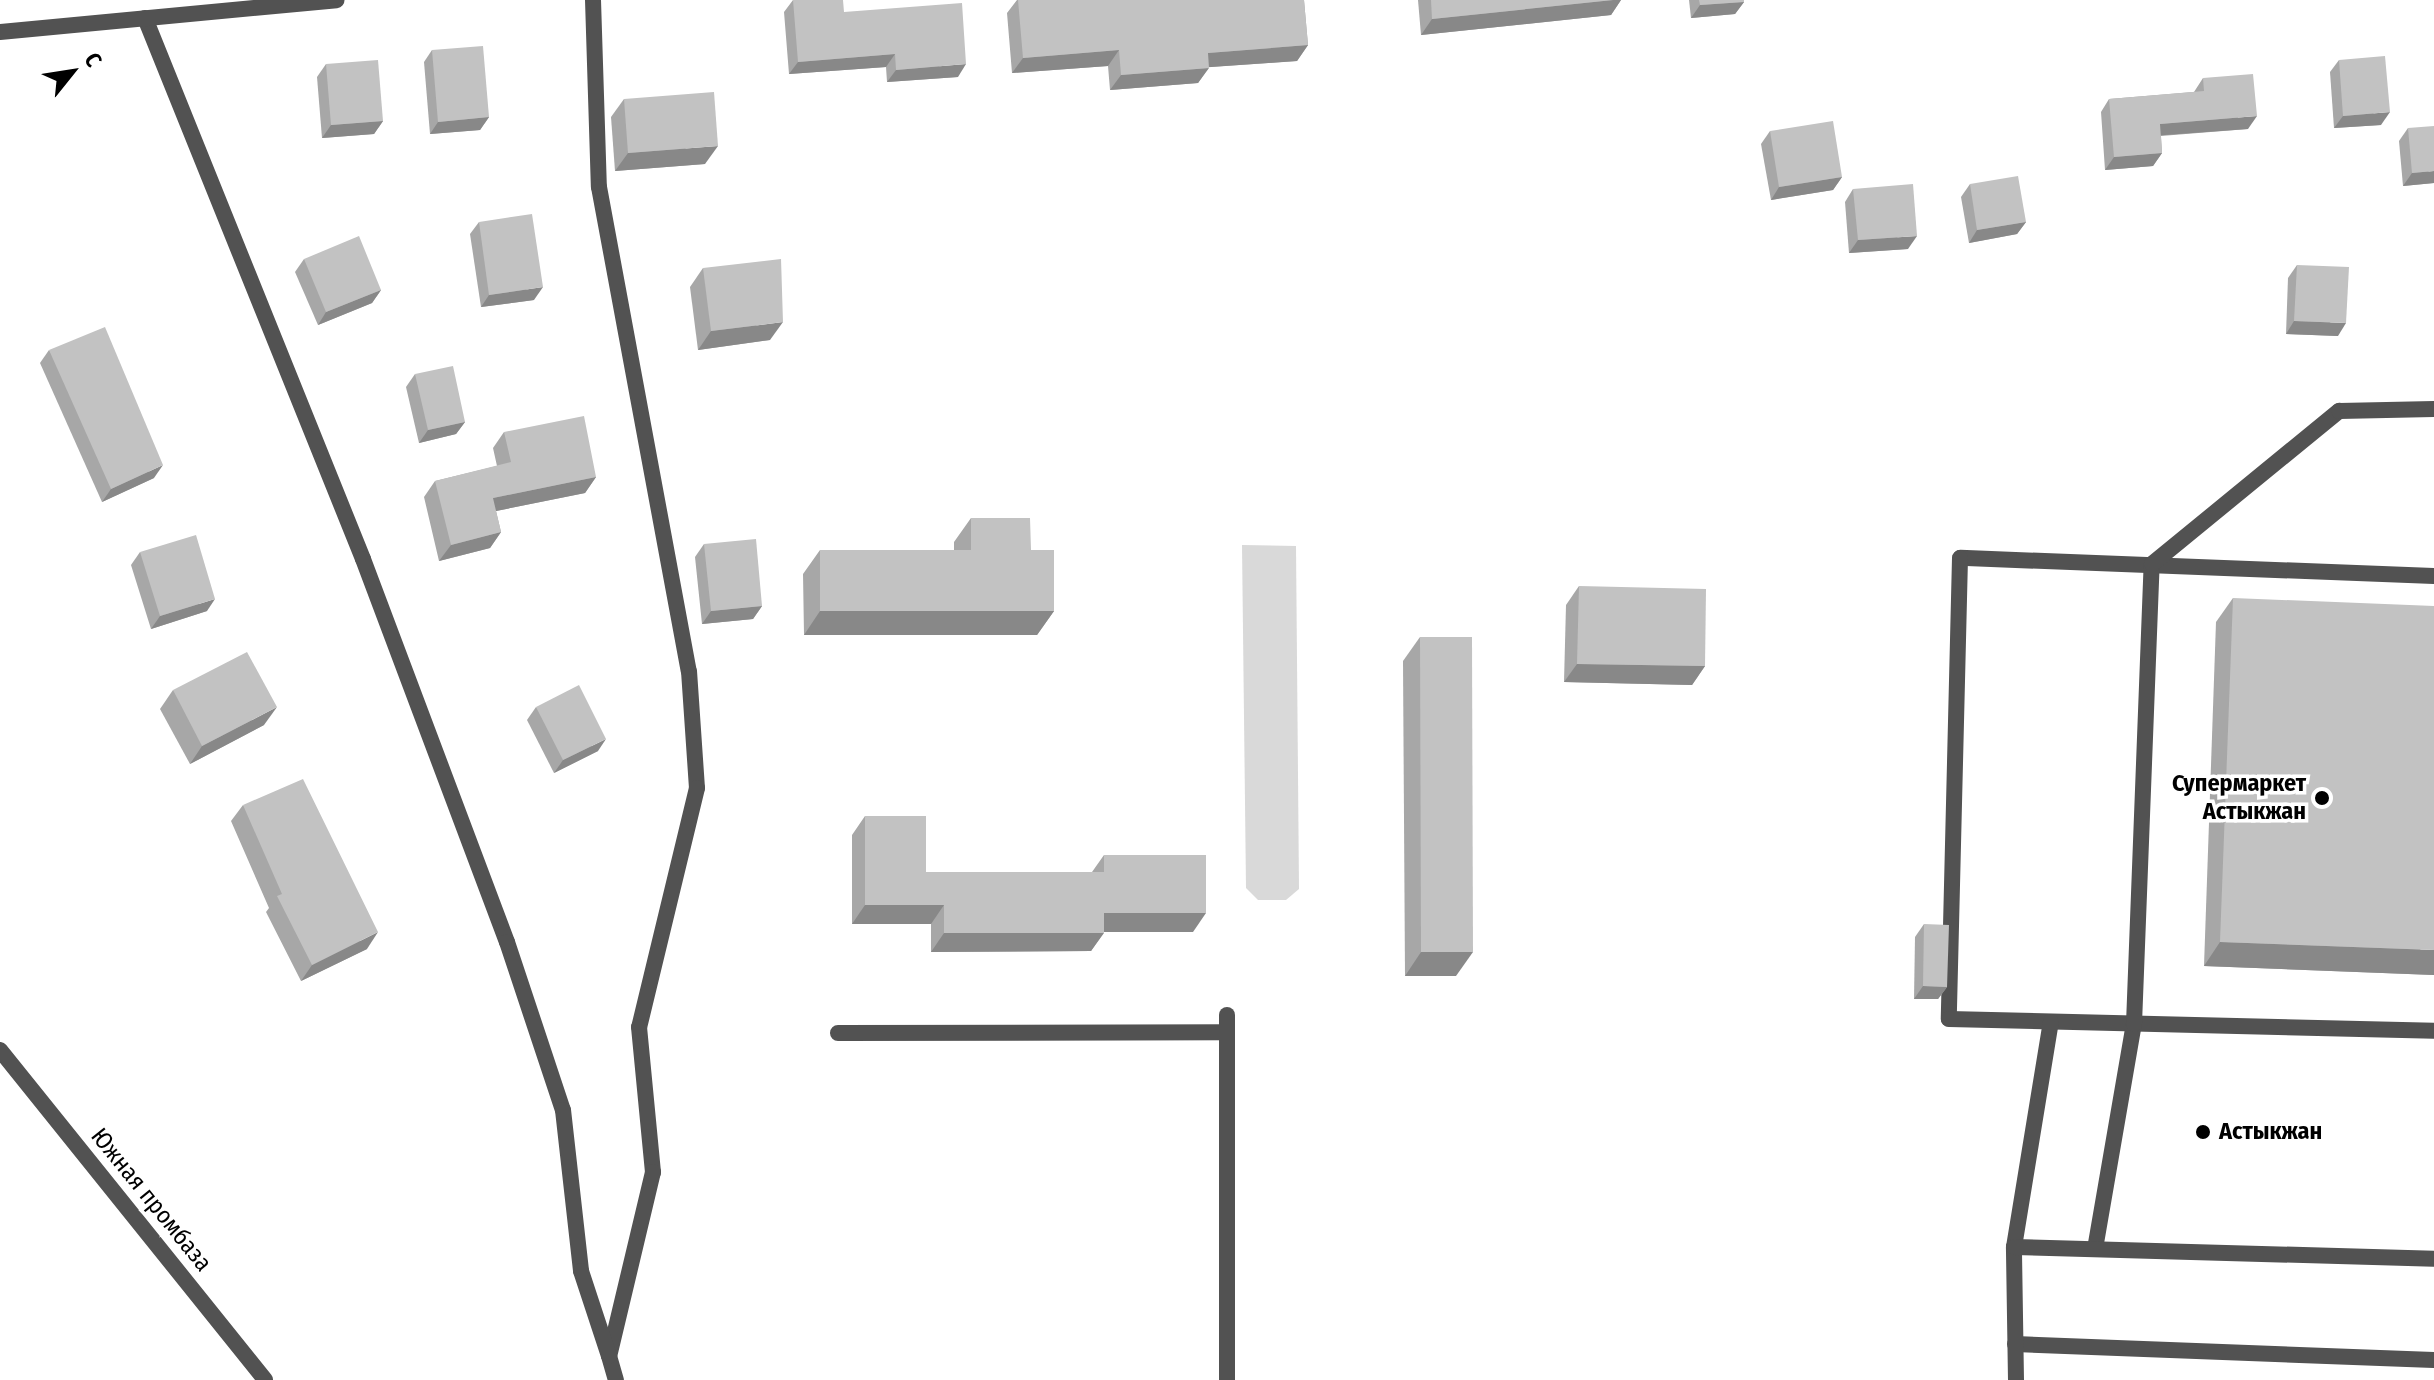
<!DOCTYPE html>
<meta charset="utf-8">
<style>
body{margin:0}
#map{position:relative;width:2434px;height:1380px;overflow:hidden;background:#fff;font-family:"Fira Sans Condensed",sans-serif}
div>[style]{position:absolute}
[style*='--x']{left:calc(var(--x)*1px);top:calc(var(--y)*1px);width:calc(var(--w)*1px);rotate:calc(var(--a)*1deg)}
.green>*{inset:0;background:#d9d9d9}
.service>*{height:16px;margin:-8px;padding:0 8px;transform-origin:8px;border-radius:8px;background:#525252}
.minor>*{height:16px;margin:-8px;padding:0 8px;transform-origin:8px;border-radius:8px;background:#525252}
.wall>*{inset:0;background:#a7a7a7}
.shaded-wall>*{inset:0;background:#888}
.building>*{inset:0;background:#c2c2c2}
.dots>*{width:22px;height:22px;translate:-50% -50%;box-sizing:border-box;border:4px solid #fff;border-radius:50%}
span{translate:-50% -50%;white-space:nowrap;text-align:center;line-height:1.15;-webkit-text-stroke:7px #fff;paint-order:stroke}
.poi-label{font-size:24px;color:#000;font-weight:700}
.right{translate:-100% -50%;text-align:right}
.left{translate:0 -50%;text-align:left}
.street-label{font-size:24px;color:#000}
.north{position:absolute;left:32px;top:32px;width:80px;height:80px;-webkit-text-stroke:6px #fff;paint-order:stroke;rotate:60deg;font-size:22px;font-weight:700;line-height:32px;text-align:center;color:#000}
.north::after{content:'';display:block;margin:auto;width:28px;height:36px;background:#000;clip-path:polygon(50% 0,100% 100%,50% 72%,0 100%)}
</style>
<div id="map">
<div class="green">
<div style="clip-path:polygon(1242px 545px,1296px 546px,1299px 889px,1286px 900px,1258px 900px,1246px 888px)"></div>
</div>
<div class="service">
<div style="--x:2434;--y:576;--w:474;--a:-177.8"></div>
<div style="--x:1960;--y:558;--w:461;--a:91.4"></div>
<div style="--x:1949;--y:1019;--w:485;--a:1.4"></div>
<div style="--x:838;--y:1033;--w:389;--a:-0.1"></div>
<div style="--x:2014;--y:1247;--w:228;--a:-80.7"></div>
<div style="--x:2095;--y:1249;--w:228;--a:-80.2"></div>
<div style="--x:2134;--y:1024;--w:460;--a:-87.8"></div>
<div style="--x:2152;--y:564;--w:242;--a:-39.3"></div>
<div style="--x:2339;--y:411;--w:95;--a:-1.2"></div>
<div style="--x:2015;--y:1344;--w:419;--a:2.2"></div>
<div style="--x:1227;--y:1380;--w:365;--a:-90"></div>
<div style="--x:2016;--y:1380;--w:133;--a:-90.9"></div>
<div style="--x:2014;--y:1247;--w:420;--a:1.6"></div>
</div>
<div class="minor">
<div style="--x:593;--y:0;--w:187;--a:88.2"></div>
<div style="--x:599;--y:187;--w:492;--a:79.5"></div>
<div style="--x:689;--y:671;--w:117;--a:86.1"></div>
<div style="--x:697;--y:788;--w:246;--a:103.6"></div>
<div style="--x:639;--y:1027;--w:146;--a:84.5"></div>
<div style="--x:653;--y:1172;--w:189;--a:103.4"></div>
<div style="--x:609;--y:1356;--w:25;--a:74"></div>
<div style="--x:145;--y:18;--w:583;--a:68.05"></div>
<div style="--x:363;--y:559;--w:409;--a:69.4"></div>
<div style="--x:507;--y:942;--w:177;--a:71.6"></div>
<div style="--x:563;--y:1110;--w:162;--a:83.6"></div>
<div style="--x:581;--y:1271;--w:89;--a:71.8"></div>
<div style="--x:0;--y:32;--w:338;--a:-5.4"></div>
<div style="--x:0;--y:1050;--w:423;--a:51.2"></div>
</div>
<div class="wall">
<div style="clip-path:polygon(793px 0,844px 12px,958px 77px,887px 82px,886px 67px,789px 74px,784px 12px)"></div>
<div style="clip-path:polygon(1017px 0,1304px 0,1308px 45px,1297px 61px,1209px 67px,1198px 83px,1110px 90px,1108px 66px,1012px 73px,1007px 13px)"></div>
<div style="clip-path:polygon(1418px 0,1621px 0,1611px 15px,1421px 35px)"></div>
<div style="clip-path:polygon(1689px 0,1744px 0,1744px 2px,1735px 14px,1691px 18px)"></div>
<div style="clip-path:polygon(432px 50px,489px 117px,480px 130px,430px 134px,424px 62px)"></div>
<div style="clip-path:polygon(2339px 60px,2381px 125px,2334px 128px,2330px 72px)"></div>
<div style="clip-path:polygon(326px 64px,383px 121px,374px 134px,322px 138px,317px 77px)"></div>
<div style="clip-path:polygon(2203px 78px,2248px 129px,2161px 136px,2162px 153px,2153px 166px,2105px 170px,2101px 112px,2109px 99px,2194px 92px)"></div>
<div style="clip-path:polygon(624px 99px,705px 164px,615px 171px,611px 117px)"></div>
<div style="clip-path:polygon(2408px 128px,2434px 183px,2403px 186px,2399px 141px)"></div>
<div style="clip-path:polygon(1770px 131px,1842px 177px,1833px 190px,1771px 200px,1761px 144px)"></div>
<div style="clip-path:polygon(1970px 184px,2026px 222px,2017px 234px,1969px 243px,1961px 197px)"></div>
<div style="clip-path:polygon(1853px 189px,1908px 249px,1849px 253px,1845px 202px)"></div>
<div style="clip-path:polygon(479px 222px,534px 300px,481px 307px,470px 234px)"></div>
<div style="clip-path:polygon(304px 259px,381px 290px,372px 303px,318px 325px,295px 272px)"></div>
<div style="clip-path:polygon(2297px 265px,2338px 336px,2286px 334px,2288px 278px)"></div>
<div style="clip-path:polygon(703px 268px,770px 340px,698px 350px,690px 287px)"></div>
<div style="clip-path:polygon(49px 350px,154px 478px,102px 502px,40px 363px)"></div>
<div style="clip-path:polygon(415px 374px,465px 422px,456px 434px,419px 443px,406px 387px)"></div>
<div style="clip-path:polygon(504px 432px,596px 477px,585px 493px,496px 511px,501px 532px,490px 548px,439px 561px,424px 497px,435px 481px,497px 466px,493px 448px)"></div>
<div style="clip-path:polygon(971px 518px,1031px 550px,1054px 611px,1037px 635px,804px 635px,803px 574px,820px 550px,954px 550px,954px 542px)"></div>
<div style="clip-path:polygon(704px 544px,762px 606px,753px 619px,702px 624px,695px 557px)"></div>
<div style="clip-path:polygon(140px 552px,207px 611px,151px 629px,131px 565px)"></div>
<div style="clip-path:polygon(1579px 586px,1705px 666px,1692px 685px,1564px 682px,1566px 605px)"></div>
<div style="clip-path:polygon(2233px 598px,2434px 975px,2204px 966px,2216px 622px)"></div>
<div style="clip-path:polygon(1420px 637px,1456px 976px,1405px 976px,1403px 661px)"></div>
<div style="clip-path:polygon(173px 690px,264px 725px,190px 764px,160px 709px)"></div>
<div style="clip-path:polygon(536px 707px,598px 751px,554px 773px,527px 720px)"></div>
<div style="clip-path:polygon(243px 805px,367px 949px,301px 981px,266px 912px,269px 908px,231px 821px)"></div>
<div style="clip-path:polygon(865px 816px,926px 872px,1092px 872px,1104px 855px,1193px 932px,1104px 932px,1091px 951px,931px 952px,931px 924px,852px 924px,852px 835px)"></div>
<div style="clip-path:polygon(1924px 924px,1947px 987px,1938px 999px,1914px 999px,1915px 937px)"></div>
</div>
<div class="shaded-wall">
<div style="clip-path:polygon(1613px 0,1621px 0,1611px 15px,1421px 35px,1432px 19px)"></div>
<div style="clip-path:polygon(1744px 2px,1735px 14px,1691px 18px,1700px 5px)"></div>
<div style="clip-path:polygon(1308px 45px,1297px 61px,1197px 68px,1208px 53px)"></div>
<div style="clip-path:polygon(1119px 50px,1108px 66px,1012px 73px,1023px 58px)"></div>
<div style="clip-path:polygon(895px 54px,886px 67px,789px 74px,798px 62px)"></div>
<div style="clip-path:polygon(966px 64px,958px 77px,887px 82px,896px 70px)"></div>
<div style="clip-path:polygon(1209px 68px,1198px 83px,1110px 90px,1121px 75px)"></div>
<div style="clip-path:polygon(2390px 112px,2381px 125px,2334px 128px,2343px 116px)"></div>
<div style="clip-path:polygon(2257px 116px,2248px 129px,2151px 136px,2160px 124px)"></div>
<div style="clip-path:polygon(489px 117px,480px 130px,430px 134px,438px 122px)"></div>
<div style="clip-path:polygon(383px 121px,374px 134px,322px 138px,331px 125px)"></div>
<div style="clip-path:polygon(718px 146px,705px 164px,615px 171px,628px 153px)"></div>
<div style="clip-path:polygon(2162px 153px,2153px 166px,2105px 170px,2114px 157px)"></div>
<div style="clip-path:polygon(2434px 171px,2434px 183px,2403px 186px,2412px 173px)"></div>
<div style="clip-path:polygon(1842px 177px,1833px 190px,1771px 200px,1779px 187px)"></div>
<div style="clip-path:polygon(2026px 222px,2017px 234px,1969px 243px,1977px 230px)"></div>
<div style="clip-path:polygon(1917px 236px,1908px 249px,1849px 253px,1858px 240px)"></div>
<div style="clip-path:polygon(543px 287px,534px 300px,481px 307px,489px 295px)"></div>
<div style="clip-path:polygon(381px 290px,372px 303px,318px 325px,326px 312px)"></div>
<div style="clip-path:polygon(2294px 321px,2346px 323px,2338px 336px,2286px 334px)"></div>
<div style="clip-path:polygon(783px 322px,770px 340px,698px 350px,711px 331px)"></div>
<div style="clip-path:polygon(465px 422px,456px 434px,419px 443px,428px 430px)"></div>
<div style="clip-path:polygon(163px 465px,154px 478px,102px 502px,111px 489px)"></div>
<div style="clip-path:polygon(596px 477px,585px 493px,481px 514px,493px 498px)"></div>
<div style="clip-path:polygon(501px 532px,490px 548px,439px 561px,451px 545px)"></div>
<div style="clip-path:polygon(215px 599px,207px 611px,151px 629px,160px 616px)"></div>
<div style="clip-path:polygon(762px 606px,753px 619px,702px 624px,711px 611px)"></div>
<div style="clip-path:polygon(820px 611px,1054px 611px,1037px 635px,804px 635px)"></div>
<div style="clip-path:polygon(1577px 664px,1705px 666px,1692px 685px,1564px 682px)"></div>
<div style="clip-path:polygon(277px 707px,264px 725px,190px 764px,202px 746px)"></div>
<div style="clip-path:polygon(606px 739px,598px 751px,554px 773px,563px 760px)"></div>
<div style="clip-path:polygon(865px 905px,944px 905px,931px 924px,852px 924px)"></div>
<div style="clip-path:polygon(1104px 913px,1206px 913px,1193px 932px,1091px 932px)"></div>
<div style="clip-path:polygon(378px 932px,367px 949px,301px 981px,312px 965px)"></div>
<div style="clip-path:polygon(944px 933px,1104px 933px,1091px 951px,931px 952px)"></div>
<div style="clip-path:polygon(2220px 942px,2434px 950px,2434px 975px,2204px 966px)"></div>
<div style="clip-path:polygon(1421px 952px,1473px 952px,1456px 976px,1405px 976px)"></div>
<div style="clip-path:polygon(1923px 986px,1947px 987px,1938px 999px,1914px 999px)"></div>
</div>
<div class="building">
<div style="clip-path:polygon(793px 0,843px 0,844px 12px,962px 3px,966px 64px,896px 70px,895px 54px,798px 62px)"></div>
<div style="clip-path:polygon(1018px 0,1304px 0,1308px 45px,1208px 53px,1209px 68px,1121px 75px,1119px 50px,1023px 58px)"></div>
<div style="clip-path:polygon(1431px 0,1613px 0,1432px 19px)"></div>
<div style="clip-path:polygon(1699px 0,1744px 0,1744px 2px,1700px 5px)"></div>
<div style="clip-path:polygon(483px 46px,489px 117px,438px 122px,432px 50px)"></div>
<div style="clip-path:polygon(2385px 56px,2390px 112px,2343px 116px,2339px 60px)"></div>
<div style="clip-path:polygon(378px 60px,383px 121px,331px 125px,326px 64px)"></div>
<div style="clip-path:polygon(2253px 74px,2257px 116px,2160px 124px,2162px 153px,2114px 157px,2109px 99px,2204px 91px,2203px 78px)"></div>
<div style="clip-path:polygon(714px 92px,718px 146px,628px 153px,624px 99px)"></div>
<div style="clip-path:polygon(1833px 121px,1842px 177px,1779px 187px,1770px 131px)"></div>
<div style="clip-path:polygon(2434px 126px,2434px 171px,2412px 173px,2408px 128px)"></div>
<div style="clip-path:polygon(2018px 176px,2026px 222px,1977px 230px,1970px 184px)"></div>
<div style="clip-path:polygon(1913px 184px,1917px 236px,1858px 240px,1853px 189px)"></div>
<div style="clip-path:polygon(532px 214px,543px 287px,489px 295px,479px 222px)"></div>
<div style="clip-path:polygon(359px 236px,381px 290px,326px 312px,304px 259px)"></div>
<div style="clip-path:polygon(781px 259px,783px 322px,711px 331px,703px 268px)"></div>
<div style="clip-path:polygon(2297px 265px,2349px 267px,2346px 323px,2294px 321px)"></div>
<div style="clip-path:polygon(105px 327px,163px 465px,111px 489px,49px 350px)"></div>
<div style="clip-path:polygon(453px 366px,465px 422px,428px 430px,415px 374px)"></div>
<div style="clip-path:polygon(584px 416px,596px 477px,493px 498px,501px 532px,451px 545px,435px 481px,511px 462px,504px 432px)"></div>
<div style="clip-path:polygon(971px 518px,1030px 518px,1031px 550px,1054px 550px,1054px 611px,820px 611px,820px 550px,971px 550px)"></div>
<div style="clip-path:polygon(196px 535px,215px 599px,160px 616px,140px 552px)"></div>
<div style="clip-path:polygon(756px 539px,762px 606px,711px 611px,704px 544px)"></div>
<div style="clip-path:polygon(1579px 586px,1706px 589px,1705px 666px,1577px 664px)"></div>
<div style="clip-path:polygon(2233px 598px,2434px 606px,2434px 950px,2220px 942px)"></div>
<div style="clip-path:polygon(1420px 637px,1472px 637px,1473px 952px,1421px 952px)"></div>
<div style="clip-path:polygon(247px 652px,277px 707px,202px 746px,173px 690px)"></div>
<div style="clip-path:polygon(579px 685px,606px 739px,563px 760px,536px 707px)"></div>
<div style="clip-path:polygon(303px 779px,378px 932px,312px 965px,277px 896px,282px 894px,243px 805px)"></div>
<div style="clip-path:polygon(865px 816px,926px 816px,926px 872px,1104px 872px,1104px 855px,1206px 855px,1206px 913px,1104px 913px,1104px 933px,944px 933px,944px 905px,865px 905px)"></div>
<div style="clip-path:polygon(1924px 924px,1949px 925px,1947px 987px,1923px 986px)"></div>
</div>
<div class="dots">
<div style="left:2322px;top:798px;background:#000"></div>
<div style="left:2203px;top:1132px;background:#000"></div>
</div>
<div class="poi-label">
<span class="right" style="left:2306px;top:798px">Супермаркет<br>Астыкжан</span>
<span class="left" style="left:2219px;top:1132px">Астыкжан</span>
</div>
<div class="street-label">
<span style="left:151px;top:1200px;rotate:51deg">Южная промбаза</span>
</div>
<div class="north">С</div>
</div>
